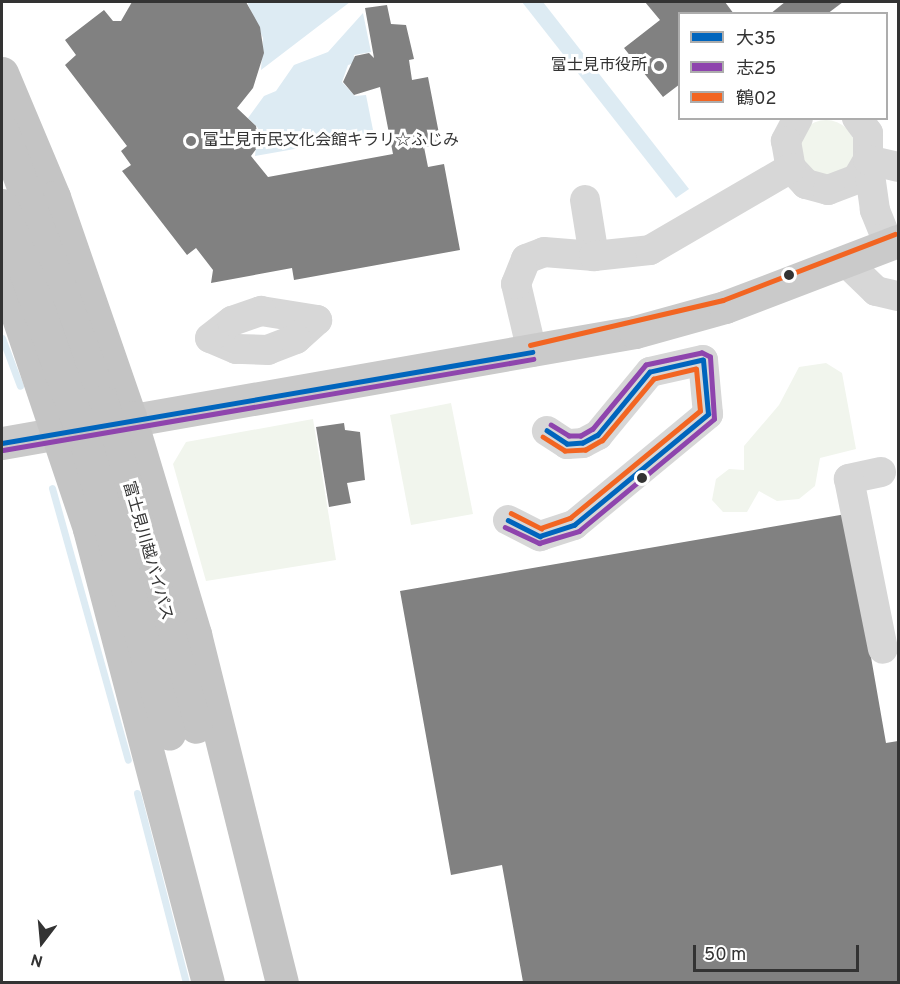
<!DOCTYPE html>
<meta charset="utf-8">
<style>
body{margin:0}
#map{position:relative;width:900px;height:984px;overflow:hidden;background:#fff;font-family:Overpass,"Noto Sans JP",sans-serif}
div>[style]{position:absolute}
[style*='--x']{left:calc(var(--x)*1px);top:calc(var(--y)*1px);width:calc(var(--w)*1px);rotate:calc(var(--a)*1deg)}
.green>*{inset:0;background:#f1f5ed}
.round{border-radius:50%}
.water>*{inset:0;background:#ddebf3}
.stream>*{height:7px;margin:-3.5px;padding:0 3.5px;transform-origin:3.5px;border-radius:3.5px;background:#ddebf3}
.building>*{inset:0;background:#818181}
.minor>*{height:30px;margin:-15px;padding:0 15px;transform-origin:15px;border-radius:15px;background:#d7d7d7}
.major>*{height:33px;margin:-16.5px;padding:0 16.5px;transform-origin:16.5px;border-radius:16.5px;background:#cacaca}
.highway>*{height:33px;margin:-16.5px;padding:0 16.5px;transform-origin:16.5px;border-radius:16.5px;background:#c4c4c4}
.highway-bridge>*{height:33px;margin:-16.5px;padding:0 16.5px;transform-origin:16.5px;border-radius:16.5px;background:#c4c4c4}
.bus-1>*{height:4.5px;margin:-2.25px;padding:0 2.25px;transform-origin:2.25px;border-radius:2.25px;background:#0065bd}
.bus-2>*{height:4.5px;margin:-2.25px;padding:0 2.25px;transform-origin:2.25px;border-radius:2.25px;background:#8e44ad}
.bus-3>*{height:4.5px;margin:-2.25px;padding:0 2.25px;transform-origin:2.25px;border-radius:2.25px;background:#f26522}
.dots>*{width:16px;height:16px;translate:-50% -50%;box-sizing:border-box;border:3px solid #fff;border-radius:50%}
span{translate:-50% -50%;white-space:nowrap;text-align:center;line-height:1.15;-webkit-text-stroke:6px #fff;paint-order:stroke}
.poi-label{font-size:16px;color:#333}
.right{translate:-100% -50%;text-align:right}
.left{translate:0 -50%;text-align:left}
.street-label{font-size:16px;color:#333}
.frame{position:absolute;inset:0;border:3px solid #333;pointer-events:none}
.legend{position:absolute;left:678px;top:12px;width:210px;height:108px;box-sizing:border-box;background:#fff;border:2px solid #adadad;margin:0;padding:8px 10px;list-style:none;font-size:18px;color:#333}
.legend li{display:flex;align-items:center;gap:12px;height:30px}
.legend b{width:30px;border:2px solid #adadad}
.north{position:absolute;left:12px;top:912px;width:60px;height:60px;-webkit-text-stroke:4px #fff;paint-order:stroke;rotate:196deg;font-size:16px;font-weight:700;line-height:24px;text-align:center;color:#333}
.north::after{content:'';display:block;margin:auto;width:21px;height:27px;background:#333;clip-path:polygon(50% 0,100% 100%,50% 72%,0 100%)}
.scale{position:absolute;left:693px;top:945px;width:166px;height:27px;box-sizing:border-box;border:3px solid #333;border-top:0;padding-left:8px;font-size:18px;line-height:21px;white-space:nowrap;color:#333;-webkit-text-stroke:4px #fff;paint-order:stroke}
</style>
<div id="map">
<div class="green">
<div class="round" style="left:797px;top:120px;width:58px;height:58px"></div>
<div style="clip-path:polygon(826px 363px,842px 373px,856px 449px,820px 458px,815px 486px,799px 499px,777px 501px,759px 491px,747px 512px,723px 512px,712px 500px,716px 479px,729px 469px,744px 470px,744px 446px,779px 405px,799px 367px)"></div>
<div style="clip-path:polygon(451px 403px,473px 514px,411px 525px,390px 415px)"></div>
<div style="clip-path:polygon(313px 419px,336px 560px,206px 581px,173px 464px,186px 442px)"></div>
</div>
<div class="water">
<div style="clip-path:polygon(247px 2px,350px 2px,261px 70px,263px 38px)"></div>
<div style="clip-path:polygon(522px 2px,543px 2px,689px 189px,676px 198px)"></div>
<div style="clip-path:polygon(363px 13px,371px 52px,354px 55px,355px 63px,348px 65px,342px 82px,355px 96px,366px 95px,374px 135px,255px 156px,258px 128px,248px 118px,264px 96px,276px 91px,294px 65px,328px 52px)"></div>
</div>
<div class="stream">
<div style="--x:2;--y:338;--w:51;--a:69.4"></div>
<div style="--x:52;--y:488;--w:282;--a:74.4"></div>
<div style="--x:137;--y:793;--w:195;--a:75.5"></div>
</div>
<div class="building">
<div style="clip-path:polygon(132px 2px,246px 2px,260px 27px,264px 53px,253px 88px,237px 108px,256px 126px,259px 145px,251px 156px,268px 177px,393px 154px,380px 87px,354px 95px,343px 82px,355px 56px,369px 53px,374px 58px,365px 8px,387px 5px,391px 24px,406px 25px,414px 59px,409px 60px,412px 80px,428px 77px,441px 144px,424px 147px,428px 167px,444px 164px,460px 250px,294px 280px,292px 268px,211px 283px,213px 270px,196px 248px,187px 255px,122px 171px,131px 165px,121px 151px,127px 146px,65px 65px,76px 55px,65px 40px,104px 10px,113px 21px,121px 21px)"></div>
<div style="clip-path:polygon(645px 2px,725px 2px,734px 14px,680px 14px,680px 84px,663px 97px,624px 48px,660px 20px)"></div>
<div style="clip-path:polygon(785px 2px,843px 2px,827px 14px,770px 14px)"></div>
<div style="clip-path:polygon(344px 423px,345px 430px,360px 432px,365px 480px,347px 483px,351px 503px,329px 507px,316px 427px)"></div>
<div style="clip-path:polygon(846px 514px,886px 743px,898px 741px,898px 982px,523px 982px,502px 865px,451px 875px,400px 591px)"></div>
</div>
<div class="minor">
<div style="--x:798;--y:118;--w:26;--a:118"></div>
<div style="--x:786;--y:141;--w:27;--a:80"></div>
<div style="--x:791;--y:168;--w:22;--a:47"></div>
<div style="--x:806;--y:184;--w:23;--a:15"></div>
<div style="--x:828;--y:190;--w:31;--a:-21"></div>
<div style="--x:857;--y:179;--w:22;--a:-60"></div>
<div style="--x:868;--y:160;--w:27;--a:-90"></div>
<div style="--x:868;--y:133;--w:19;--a:-126"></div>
<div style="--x:585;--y:200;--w:57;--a:80.9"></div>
<div style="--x:889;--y:245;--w:38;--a:-112"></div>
<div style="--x:875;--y:210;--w:50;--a:-98"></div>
<div style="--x:868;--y:160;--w:31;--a:13"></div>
<div style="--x:847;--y:263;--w:40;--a:44"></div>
<div style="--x:876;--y:291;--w:23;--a:13"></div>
<div style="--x:261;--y:311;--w:57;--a:9.1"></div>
<div style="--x:317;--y:320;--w:28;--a:138"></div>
<div style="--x:296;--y:339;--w:30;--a:159"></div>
<div style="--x:268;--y:350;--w:32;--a:-178"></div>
<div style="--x:236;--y:349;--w:28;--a:-157"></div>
<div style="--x:210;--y:338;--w:28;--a:-38"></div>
<div style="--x:232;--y:321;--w:31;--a:-19"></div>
<div style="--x:532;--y:352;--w:70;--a:-103.2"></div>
<div style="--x:516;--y:284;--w:27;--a:-68"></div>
<div style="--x:526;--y:259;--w:19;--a:-21"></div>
<div style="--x:544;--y:252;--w:50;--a:4.6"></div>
<div style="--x:594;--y:256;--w:56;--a:-6.1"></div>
<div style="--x:650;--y:250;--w:163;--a:-30.2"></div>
<div style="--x:881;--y:472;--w:33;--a:168"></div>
<div style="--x:849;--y:479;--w:173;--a:78.7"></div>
<div style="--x:508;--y:520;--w:36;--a:27"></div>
<div style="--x:540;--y:536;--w:36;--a:-18"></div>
<div style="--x:574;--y:525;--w:174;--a:-39.6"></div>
<div style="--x:708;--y:414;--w:54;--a:-95.3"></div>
<div style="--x:703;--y:360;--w:54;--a:167.2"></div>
<div style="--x:650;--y:372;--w:82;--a:129.5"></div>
<div style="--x:598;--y:435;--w:17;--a:152"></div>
<div style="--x:583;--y:443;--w:16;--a:176"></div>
<div style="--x:567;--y:444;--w:24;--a:-147"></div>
</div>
<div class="major">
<div style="--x:2;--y:443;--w:643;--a:-9.95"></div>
<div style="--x:635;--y:332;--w:93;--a:-15.5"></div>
<div style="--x:725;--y:307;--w:185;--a:-20.9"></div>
</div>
<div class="highway">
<div style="--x:2;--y:73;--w:134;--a:67.2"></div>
<div style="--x:54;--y:197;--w:233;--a:70.9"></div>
<div style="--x:130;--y:417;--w:227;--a:73.3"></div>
<div style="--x:195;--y:634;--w:359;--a:76"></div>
<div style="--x:2;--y:270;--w:273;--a:71.4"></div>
<div style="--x:89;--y:529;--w:468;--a:75.3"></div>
</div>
<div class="highway-bridge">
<div style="--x:2;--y:130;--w:290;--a:69.8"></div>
<div style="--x:102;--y:402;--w:338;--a:73.9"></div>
<div style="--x:2;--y:205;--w:261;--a:70.7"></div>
<div style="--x:88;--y:451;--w:294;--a:74"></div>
</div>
<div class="bus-1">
<div style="--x:2;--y:443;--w:538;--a:-9.74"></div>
<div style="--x:508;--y:520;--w:36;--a:27"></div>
<div style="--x:540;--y:536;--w:36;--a:-18"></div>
<div style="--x:574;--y:525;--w:174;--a:-39.6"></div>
<div style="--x:708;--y:414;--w:54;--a:-95.3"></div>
<div style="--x:703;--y:360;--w:54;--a:167.2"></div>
<div style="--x:650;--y:372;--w:82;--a:129.5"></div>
<div style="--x:598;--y:435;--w:17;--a:152"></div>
<div style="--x:583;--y:443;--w:16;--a:176"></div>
<div style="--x:567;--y:444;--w:24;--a:-147"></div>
</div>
<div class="bus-2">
<div style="--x:3;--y:450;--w:538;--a:-9.74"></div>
<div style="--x:505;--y:527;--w:38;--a:25"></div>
<div style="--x:539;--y:543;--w:42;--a:-16.7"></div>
<div style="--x:579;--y:531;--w:175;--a:-39.7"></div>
<div style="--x:714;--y:419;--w:62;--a:-93.7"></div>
<div style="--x:710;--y:357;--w:9;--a:-153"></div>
<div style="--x:702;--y:353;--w:57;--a:167.9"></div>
<div style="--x:646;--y:365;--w:83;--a:129.6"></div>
<div style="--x:593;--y:429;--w:14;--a:150"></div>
<div style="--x:581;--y:436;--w:12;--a:180"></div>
<div style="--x:569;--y:436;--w:21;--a:-149"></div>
</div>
<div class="bus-3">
<div style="--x:530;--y:345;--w:198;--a:-13.1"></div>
<div style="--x:723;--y:300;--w:184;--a:-21"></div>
<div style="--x:511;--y:513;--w:34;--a:27"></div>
<div style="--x:541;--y:528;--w:31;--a:-19"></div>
<div style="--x:570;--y:518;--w:168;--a:-39.5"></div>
<div style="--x:700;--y:411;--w:42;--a:-95.4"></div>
<div style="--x:696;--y:369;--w:43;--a:166.6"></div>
<div style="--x:654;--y:379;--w:80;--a:129.9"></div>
<div style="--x:603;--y:440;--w:20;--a:150"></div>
<div style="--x:586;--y:450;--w:21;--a:177"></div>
<div style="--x:565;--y:451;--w:26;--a:-148"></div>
</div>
<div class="dots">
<div style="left:659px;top:66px;background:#7a7a7a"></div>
<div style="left:191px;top:141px;background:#7a7a7a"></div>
<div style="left:789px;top:275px;background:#333"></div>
<div style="left:642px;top:478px;background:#333"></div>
</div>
<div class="poi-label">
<span class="right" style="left:647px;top:66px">富士見市役所</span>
<span class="left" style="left:203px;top:141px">富士見市民文化会館キラリ☆ふじみ</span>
</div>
<div class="street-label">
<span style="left:147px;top:551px;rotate:74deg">富士見川越バイパス</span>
</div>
<div class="frame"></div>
<ul class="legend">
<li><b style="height:8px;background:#0065bd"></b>大35</li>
<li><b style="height:8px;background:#8e44ad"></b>志25</li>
<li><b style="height:8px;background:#f26522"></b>鶴02</li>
</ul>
<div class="north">N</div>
<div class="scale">50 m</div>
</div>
